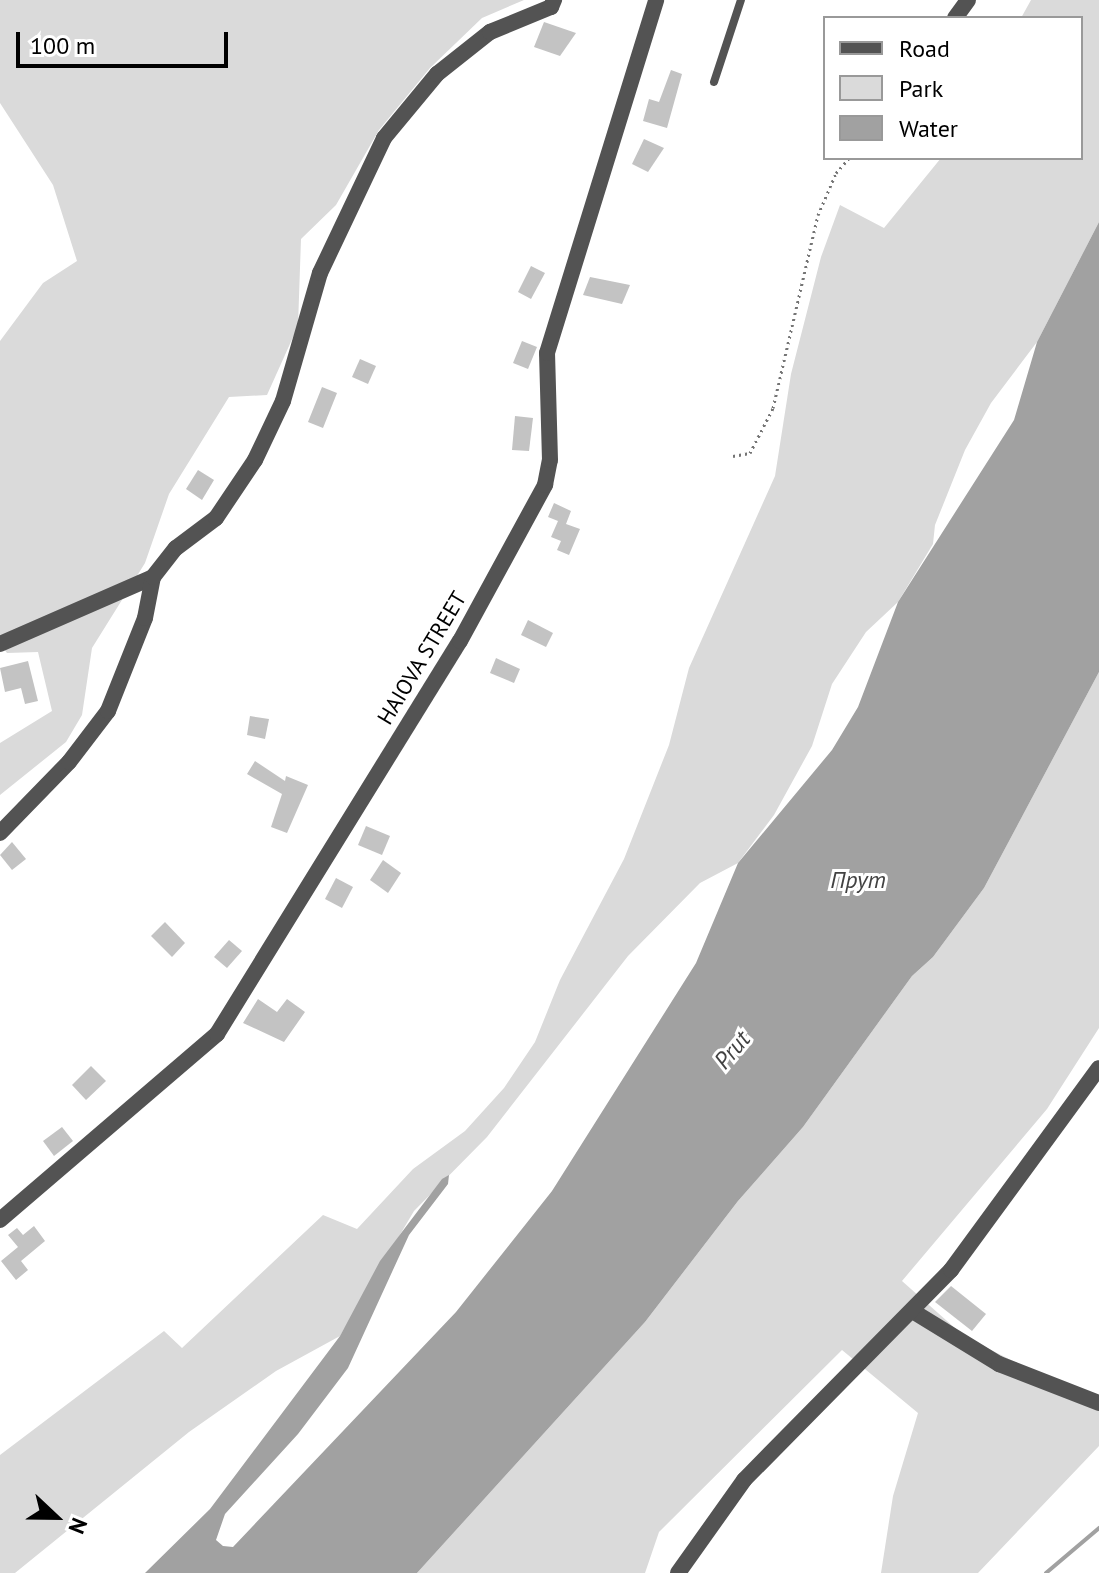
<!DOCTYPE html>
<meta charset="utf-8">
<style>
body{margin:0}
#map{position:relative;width:1099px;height:1573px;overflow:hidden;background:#fff;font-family:"PT Sans",sans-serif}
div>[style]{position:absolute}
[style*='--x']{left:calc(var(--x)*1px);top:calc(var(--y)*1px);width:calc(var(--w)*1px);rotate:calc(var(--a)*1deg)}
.green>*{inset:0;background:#dadada}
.water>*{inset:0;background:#a1a1a1}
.stream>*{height:4px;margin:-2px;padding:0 2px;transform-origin:2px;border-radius:2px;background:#a1a1a1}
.building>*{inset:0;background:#c3c3c3}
.path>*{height:3px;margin-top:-1.5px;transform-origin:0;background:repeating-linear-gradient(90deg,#757575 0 2px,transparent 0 6px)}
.service>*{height:8px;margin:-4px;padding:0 4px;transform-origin:4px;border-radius:4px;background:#535353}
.minor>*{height:16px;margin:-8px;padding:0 8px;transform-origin:8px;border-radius:8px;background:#535353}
.tertiary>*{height:16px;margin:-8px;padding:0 8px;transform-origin:8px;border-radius:8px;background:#535353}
span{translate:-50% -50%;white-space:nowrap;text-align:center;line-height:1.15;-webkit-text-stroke:6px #fff;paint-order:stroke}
.street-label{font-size:22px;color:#000}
.water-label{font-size:24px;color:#424242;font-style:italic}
.legend{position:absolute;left:823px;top:16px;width:260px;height:144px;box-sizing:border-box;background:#fff;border:2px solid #999;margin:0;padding:10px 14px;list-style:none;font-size:24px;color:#000}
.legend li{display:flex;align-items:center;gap:16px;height:40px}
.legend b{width:40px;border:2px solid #999}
.north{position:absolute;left:16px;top:1477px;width:80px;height:80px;-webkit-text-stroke:6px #fff;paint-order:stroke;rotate:112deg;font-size:22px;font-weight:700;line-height:32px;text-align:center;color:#000}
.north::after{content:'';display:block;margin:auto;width:28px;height:36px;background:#000;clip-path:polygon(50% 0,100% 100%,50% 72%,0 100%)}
.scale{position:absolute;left:16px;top:32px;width:212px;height:36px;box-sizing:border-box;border:4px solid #000;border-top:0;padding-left:10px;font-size:24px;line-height:28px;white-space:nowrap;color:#000;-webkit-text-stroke:6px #fff;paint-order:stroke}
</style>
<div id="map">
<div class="green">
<div style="clip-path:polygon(0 0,524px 0,482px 18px,430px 68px,379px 130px,336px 205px,301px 239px,298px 326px,267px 395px,229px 397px,169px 494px,145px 563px,92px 648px,82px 715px,66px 742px,0 795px,0 743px,52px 711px,38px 652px,7px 653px,0 644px,0 341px,43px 283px,77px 261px,53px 185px,0 103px)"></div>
<div style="clip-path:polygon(1031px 0,1099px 0,1099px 222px,1037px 342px,991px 403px,965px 450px,935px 525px,933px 544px,898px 602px,866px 632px,832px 684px,812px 746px,774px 815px,738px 863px,700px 883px,628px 956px,487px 1137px,414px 1211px,340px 1336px,276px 1371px,189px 1432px,15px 1573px,0 1573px,0 1455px,164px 1331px,182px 1348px,323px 1215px,357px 1229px,413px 1169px,465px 1131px,504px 1088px,535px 1042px,560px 980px,624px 859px,669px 745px,689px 668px,775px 476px,791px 374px,821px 257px,840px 205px,884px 228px,941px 158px,1081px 158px,1081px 18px,1021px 18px)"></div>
<div style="clip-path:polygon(1099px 672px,1099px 1028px,1047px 1109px,902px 1281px,965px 1337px,1099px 1404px,1099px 1446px,978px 1573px,881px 1573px,893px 1496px,918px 1413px,842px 1350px,659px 1532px,645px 1573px,417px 1573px,645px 1322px,738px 1201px,803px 1127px,912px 976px,933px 957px,984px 888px)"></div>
</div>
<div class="water">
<div style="clip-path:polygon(1099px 222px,1099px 672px,984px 888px,933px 957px,912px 976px,803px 1127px,738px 1201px,645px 1322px,417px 1573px,145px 1573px,210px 1509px,340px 1336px,380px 1261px,442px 1179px,449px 1175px,448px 1184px,409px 1235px,348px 1368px,298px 1434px,225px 1514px,216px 1540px,223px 1546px,233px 1547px,456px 1312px,552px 1191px,696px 963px,738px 863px,832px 750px,858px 707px,898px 602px,1014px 420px,1037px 342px)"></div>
</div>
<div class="stream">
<div style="--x:1046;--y:1573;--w:70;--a:-40.3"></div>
</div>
<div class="building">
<div style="clip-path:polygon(544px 22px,576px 33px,560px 56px,534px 47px)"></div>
<div style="clip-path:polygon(671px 70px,682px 74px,667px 128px,643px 121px,649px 99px,659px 102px)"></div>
<div style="clip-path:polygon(644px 139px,664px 148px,648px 172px,632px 164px)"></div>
<div style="clip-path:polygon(531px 266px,545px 273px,531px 299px,518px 292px)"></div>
<div style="clip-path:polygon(590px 277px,630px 285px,622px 304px,583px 295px)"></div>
<div style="clip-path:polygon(522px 341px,537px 347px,528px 369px,513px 363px)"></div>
<div style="clip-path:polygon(360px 359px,376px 366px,368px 384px,352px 377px)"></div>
<div style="clip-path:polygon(322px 387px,337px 393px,323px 428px,308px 422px)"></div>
<div style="clip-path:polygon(515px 416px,533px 418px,529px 451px,512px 450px)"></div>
<div style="clip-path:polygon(198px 470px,214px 480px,202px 500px,186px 489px)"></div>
<div style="clip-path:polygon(554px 503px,571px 511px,566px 524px,580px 529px,569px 555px,557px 550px,561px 541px,551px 537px,558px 521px,548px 517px)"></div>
<div style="clip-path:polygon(528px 620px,553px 633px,546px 647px,521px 635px)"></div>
<div style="clip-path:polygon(496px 658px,520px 669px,514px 683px,490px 673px)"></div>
<div style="clip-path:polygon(28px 661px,38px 701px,25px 704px,21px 688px,5px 692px,0 668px)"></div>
<div style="clip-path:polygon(250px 716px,269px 719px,265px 739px,247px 735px)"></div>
<div style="clip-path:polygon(255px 761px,285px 781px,286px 776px,308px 785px,287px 833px,271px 827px,282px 794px,247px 774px)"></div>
<div style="clip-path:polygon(366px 826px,390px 836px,382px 855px,358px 845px)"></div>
<div style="clip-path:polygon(12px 842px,26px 859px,12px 870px,0 855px)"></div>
<div style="clip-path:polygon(383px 860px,401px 873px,388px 893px,370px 880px)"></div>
<div style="clip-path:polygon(336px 878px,353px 887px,342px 908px,325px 899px)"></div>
<div style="clip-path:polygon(165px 922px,185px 943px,172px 957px,151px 936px)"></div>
<div style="clip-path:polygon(229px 940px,242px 951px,227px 968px,214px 957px)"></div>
<div style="clip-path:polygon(258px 999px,277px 1012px,287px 999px,305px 1012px,284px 1042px,243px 1023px)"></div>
<div style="clip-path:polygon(91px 1066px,106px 1081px,86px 1100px,72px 1085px)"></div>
<div style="clip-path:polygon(62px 1127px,73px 1141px,54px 1156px,43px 1141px)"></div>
<div style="clip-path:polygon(34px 1226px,45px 1241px,21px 1261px,28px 1270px,16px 1280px,1px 1261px,18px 1247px,8px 1235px,17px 1228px,23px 1235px)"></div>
<div style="clip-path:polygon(951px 1286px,986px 1314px,972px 1331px,935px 1302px)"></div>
</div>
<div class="path">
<div style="--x:733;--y:456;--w:17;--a:-10"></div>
<div style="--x:750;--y:453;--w:51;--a:-62.9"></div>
<div style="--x:773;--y:408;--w:198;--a:-76.9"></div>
<div style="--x:818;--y:215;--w:46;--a:-66.8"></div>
<div style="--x:836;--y:173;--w:20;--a:-49"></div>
</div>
<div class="service">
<div style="--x:714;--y:82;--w:86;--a:-71.8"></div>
</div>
<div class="minor">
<div style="--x:955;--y:18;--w:22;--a:-54"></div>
<div style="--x:0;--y:644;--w:167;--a:-23.6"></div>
<div style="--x:0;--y:833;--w:99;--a:-45.8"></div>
<div style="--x:69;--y:762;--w:64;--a:-52.6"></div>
<div style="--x:108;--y:711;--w:100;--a:-68.3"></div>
<div style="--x:145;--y:618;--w:42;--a:-79"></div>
<div style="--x:153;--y:577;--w:37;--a:-52"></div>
<div style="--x:176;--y:548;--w:50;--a:-36.9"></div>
<div style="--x:216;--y:518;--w:70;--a:-56.1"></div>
<div style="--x:255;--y:460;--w:65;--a:-64.6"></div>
<div style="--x:283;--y:401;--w:133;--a:-73.9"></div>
<div style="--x:320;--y:273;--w:149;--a:-64.6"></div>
<div style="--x:384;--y:138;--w:83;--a:-50.4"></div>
<div style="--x:437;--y:74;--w:68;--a:-38.4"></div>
<div style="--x:490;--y:32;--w:66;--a:-22.3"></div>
<div style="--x:551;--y:7;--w:8;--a:-67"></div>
<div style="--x:0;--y:1220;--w:286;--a:-40.6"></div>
<div style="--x:217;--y:1034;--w:462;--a:-58.3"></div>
<div style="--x:460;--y:641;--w:178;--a:-61.4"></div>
<div style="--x:545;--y:485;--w:25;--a:-79"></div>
<div style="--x:550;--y:460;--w:107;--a:-91.6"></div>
<div style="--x:547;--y:353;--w:369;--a:-72.8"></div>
<div style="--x:914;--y:1312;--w:100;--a:31.5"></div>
<div style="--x:999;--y:1364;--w:107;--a:21.3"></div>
</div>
<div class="tertiary">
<div style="--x:678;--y:1573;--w:114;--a:-54.6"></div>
<div style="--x:744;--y:1480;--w:295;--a:-45.4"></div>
<div style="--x:951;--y:1270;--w:250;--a:-53.8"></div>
</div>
<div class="street-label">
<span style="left:422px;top:658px;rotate:-59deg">HAIOVA STREET</span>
</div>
<div class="water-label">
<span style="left:858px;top:880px">Прут</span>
<span style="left:732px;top:1050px;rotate:-50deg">Prut</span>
</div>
<ul class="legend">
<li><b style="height:10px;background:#535353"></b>Road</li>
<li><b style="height:22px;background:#dadada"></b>Park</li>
<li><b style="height:22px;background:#a1a1a1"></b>Water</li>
</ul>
<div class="north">N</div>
<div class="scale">100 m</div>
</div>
